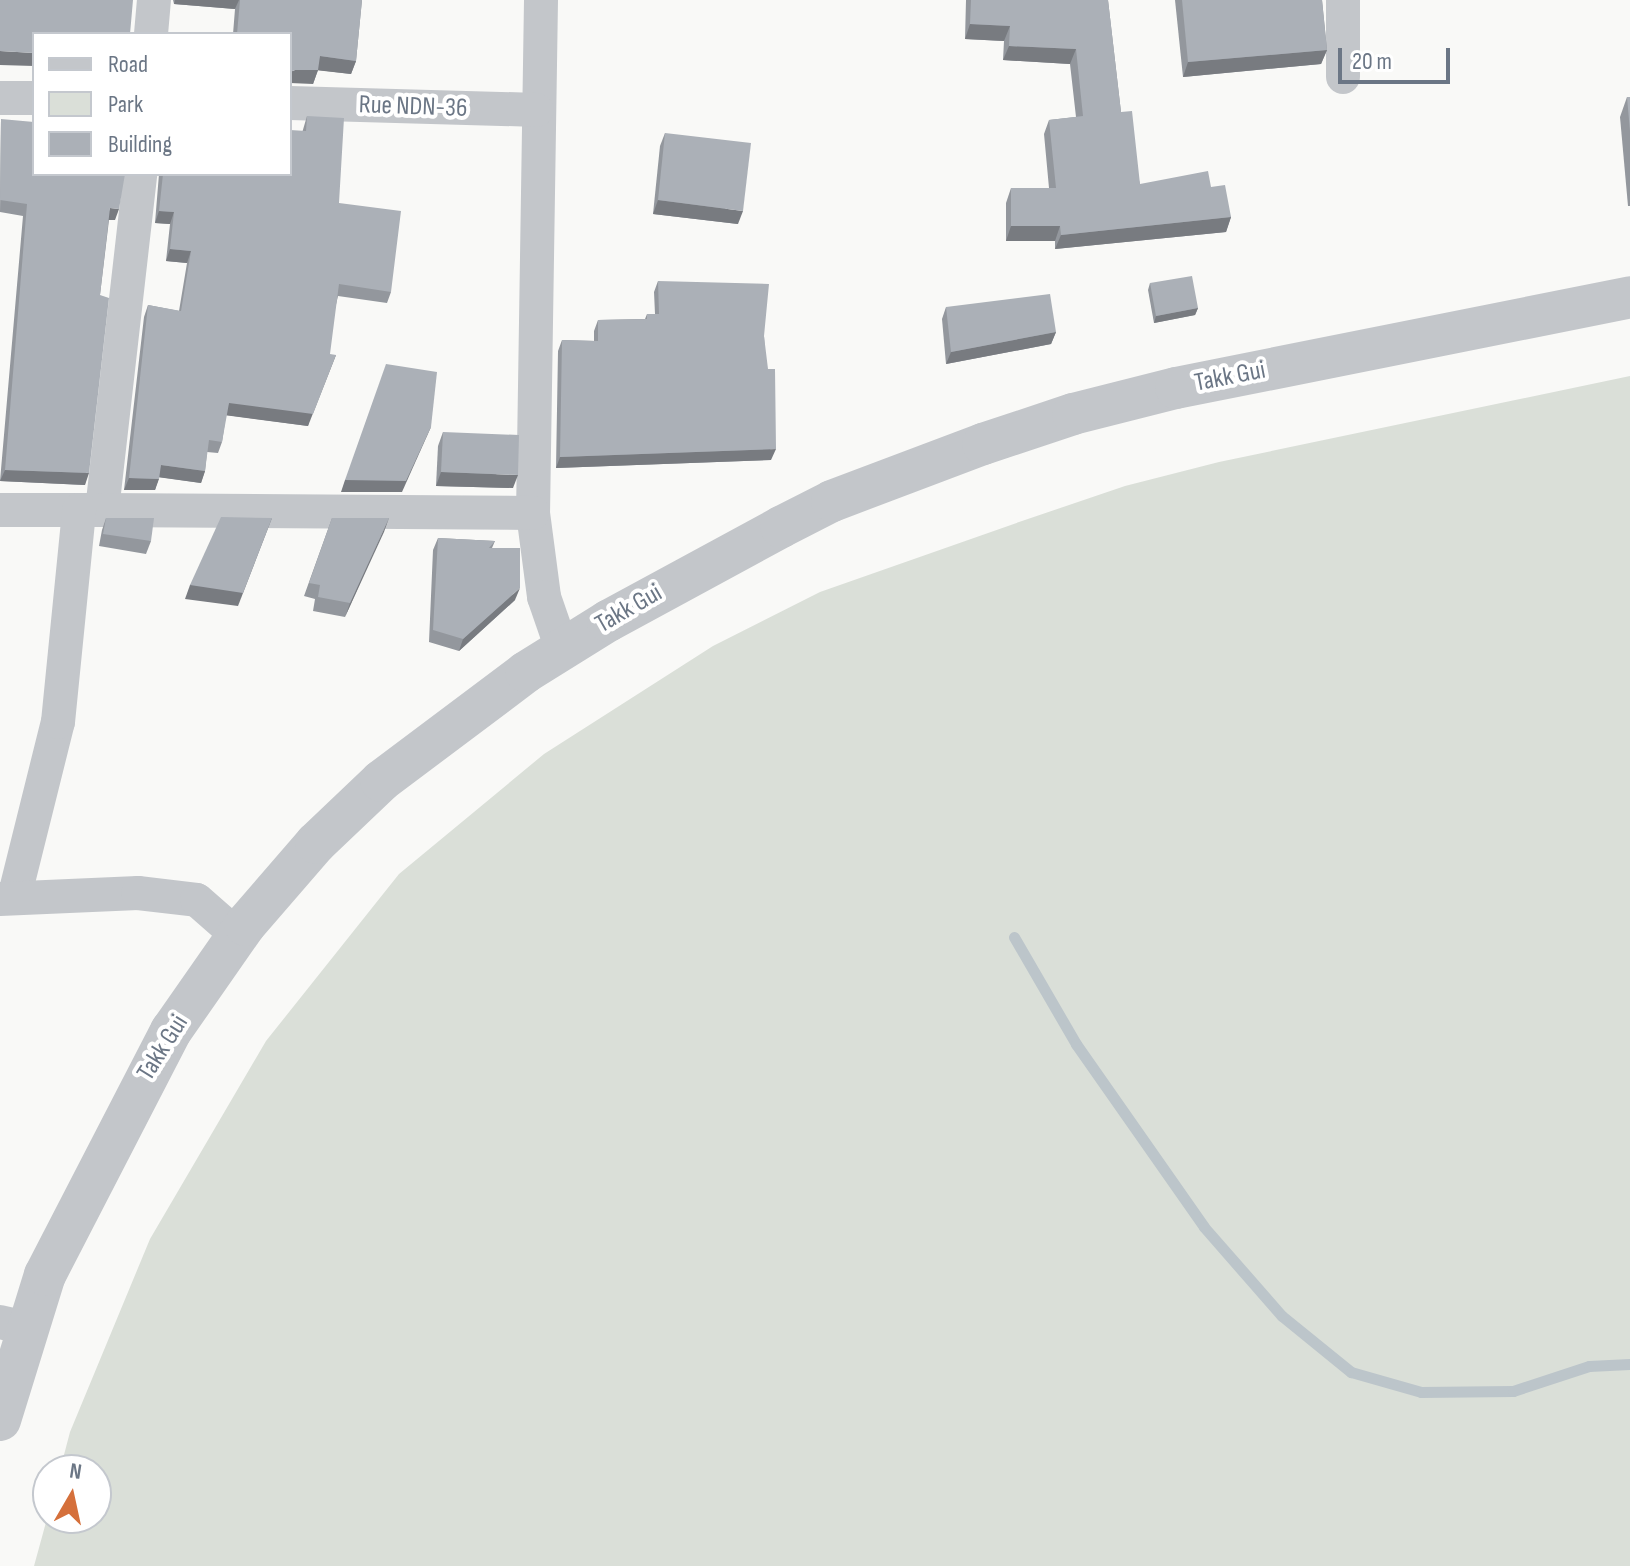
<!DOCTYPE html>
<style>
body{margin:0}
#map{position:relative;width:1630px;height:1566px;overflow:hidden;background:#f9f9f7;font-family:"Sofia Sans Condensed",sans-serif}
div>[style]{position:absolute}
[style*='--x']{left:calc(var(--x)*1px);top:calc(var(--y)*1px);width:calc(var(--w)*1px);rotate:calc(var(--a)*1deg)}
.green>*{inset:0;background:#dadfd8}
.stream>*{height:11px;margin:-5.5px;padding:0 5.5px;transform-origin:5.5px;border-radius:5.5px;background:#bcc5ca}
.minor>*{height:34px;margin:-17px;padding:0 17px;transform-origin:17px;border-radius:17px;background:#c3c6ca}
.tertiary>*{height:42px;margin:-21px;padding:0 21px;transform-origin:21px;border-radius:21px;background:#c3c6ca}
.wall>*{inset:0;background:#93979d}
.shaded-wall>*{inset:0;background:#787b80}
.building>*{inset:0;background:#abb0b7}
span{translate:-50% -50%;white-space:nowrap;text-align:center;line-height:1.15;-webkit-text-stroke:8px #fff;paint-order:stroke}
.street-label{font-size:26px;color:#6b7685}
.legend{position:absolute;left:32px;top:32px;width:260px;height:144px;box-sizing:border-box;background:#fff;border:2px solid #c4c8ce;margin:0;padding:10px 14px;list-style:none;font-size:24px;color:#6b7685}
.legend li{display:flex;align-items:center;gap:16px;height:40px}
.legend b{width:40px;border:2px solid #c4c8ce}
.north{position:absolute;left:32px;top:1454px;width:80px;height:80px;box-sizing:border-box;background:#fff;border:2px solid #c4c8ce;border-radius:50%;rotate:9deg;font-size:22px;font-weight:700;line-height:32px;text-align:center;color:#6b7685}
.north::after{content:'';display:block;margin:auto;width:28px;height:36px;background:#d5703b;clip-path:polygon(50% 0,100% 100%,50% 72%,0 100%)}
.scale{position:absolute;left:1338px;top:48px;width:112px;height:36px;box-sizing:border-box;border:4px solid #6b7685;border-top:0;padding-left:10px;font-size:24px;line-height:28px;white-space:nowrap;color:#6b7685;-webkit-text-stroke:6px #fff;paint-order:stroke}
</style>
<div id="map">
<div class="green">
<div style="clip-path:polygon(1630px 376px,1630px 1566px,34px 1566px,48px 1515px,96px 1518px,96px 1470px,60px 1470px,70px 1432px,150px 1239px,266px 1041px,399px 874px,544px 754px,713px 646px,820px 592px,1022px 521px,1125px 486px,1219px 462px)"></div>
</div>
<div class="stream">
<div style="--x:1014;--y:937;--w:124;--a:59.9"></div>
<div style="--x:1076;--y:1044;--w:223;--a:55"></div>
<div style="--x:1204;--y:1227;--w:118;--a:48.8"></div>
<div style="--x:1282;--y:1316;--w:89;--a:39.1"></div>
<div style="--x:1351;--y:1372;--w:73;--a:15.9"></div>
<div style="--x:1421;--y:1392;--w:92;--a:-0.6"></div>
<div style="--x:1513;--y:1391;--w:80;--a:-18.2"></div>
<div style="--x:1589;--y:1366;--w:41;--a:-2.8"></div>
</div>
<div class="minor">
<div style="--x:541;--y:0;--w:513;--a:90.89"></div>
<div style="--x:533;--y:513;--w:85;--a:82.5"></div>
<div style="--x:544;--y:597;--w:55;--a:70.9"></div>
<div style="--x:1343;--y:0;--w:77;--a:90"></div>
<div style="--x:151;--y:34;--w:34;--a:-85"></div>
<div style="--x:0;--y:98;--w:34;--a:0"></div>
<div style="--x:290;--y:103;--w:247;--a:1.6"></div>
<div style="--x:0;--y:510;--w:102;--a:0"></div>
<div style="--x:102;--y:510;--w:338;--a:-83.5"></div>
<div style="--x:102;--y:510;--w:431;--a:0.4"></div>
<div style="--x:14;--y:898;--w:181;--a:-76"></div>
<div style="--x:58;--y:722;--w:213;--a:-84.3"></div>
<div style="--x:0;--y:899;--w:138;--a:-2.5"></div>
<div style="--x:138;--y:893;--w:59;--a:6.8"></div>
<div style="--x:197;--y:900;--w:55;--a:41.3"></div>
<div style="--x:0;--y:1322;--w:26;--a:13"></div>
</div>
<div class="tertiary">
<div style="--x:0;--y:1420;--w:152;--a:-72.8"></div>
<div style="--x:45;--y:1275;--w:275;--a:-62.7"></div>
<div style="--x:171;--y:1031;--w:129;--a:-55.1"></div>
<div style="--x:245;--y:925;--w:108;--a:-49.1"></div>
<div style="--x:316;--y:843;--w:90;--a:-43.6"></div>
<div style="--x:381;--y:781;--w:181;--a:-36.9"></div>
<div style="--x:526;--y:672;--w:97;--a:-31.9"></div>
<div style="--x:608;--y:621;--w:197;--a:-28.5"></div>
<div style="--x:781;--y:527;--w:57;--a:-27"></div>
<div style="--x:832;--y:501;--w:161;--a:-20.7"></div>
<div style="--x:983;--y:444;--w:95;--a:-18.4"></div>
<div style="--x:1073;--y:414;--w:106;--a:-14.2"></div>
<div style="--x:1176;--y:388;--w:463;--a:-11.3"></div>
</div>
<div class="wall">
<div style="clip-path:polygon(173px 0,362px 0,356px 61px,351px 74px,318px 70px,313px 84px,290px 34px,233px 34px,235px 9px,174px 4px)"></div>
<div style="clip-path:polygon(966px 0,1108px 0,1121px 112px,1140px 184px,1211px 187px,1231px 217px,1226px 232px,1055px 249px,1055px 241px,1006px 241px,1006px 203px,1011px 188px,1049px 188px,1044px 134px,1049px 120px,1076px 117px,1070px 64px,1003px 60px,1004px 41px,965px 39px)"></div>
<div style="clip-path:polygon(1175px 0,1322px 0,1327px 50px,1321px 64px,1183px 77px)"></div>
<div style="clip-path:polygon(1627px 97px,1630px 97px,1630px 206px,1628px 206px,1620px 117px)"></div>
<div style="clip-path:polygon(307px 116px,339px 203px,391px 292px,387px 303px,338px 296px,308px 426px,226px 415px,222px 442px,218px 453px,207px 452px,205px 471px,201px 483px,159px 477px,155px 490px,124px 490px,144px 317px,148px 305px,179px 311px,187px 263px,166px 261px,170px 224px,155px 223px,159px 174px,290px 174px)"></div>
<div style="clip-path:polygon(1px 119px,115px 220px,109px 220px,100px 295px,85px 485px,0 481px,23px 216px,0 212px)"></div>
<div style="clip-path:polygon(665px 133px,738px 224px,653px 214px,660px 146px)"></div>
<div style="clip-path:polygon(658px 281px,764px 336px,771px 460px,556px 468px,558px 351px,562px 340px,594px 341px,594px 331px,598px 320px,645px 319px,647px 314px,655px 314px,654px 292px)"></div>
<div style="clip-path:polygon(1150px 283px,1198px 308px,1195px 315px,1154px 323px,1148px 290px)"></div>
<div style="clip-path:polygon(946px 307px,1056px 332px,1051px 344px,946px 364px,942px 319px)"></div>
<div style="clip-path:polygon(443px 432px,513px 488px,436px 486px,438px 446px)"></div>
<div style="clip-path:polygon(106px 518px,151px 541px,146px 554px,99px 546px,102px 530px)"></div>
<div style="clip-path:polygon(332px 518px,389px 518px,345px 617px,313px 611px,315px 599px,304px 596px)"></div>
<div style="clip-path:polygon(438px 538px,495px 541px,492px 548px,515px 600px,459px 651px,429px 642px,433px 550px)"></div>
</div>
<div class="shaded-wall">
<div style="clip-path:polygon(175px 0,239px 0,235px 9px,174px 4px)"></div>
<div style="clip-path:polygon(970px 24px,1010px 26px,1004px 41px,965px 39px)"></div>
<div style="clip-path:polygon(1009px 46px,1076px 49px,1070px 64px,1003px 60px)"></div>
<div style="clip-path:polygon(1327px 50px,1321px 64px,1183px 77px,1188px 62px)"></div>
<div style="clip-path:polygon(0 51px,34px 53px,34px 66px,0 65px)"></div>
<div style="clip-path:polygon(320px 56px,356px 61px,351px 74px,315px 70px)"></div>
<div style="clip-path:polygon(295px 70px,318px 70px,313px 84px,290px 83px,290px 72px)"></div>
<div style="clip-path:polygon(658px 200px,743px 211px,738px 224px,653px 214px)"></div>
<div style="clip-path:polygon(110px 208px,119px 209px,115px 220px,106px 220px)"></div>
<div style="clip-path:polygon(159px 211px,174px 212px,170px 224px,155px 223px)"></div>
<div style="clip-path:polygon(1231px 217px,1226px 232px,1055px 249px,1061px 235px)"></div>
<div style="clip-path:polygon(1011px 226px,1060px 226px,1055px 241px,1006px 241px)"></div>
<div style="clip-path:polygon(170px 249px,191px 251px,187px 263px,166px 261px)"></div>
<div style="clip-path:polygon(1198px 308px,1195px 315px,1154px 323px,1156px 316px)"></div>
<div style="clip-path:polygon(1056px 332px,1051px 344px,946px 364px,951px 352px)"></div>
<div style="clip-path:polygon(336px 355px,308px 426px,224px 415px,229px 403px)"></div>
<div style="clip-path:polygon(431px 427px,402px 492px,341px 492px,345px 480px)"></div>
<div style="clip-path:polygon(776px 449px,771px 460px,556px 468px,560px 457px)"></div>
<div style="clip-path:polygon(161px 465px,205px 471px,201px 483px,157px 477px)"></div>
<div style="clip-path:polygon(5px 470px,89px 473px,85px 485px,0 481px)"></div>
<div style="clip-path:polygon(441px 472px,518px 475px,513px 488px,436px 486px)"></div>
<div style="clip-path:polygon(129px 478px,159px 479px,155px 490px,124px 490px)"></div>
<div style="clip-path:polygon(272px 518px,238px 606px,185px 599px,190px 585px)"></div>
<div style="clip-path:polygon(389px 518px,384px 532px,345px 617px,350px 603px)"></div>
<div style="clip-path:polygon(520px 588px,515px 600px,459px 651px,463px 639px)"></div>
</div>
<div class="building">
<div style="clip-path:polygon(0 0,133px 0,130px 34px,34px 34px,34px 53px,0 51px)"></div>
<div style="clip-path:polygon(240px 0,362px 0,356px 61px,320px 56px,318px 70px,295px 70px,290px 72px,290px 34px,237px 34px)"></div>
<div style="clip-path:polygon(971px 0,1108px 0,1121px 112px,1132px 111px,1140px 184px,1208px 171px,1211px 187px,1225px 185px,1231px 217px,1061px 235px,1060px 226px,1011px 226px,1011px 188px,1056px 188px,1049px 120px,1083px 116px,1076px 49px,1009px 46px,1010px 26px,970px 24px)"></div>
<div style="clip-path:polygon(1182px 0,1322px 0,1327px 50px,1188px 62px)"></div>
<div style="clip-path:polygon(1627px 97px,1630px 97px,1630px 131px)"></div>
<div style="clip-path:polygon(307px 116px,344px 118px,339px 203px,401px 211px,391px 292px,339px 284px,330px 354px,336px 355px,313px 414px,229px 403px,222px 442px,209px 440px,205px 471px,161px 465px,159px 479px,129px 478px,148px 305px,181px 311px,191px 251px,170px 249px,174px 212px,159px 211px,163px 174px,290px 174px,290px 130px,306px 131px)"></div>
<div style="clip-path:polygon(1px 119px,34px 122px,34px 174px,125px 174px,119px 209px,110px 208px,100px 295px,109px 298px,89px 473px,5px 470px,27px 204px,0 200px)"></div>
<div style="clip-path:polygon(665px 133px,751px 143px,743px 211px,658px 200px)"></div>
<div style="clip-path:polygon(1192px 276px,1198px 308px,1156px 316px,1150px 283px)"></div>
<div style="clip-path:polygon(658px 281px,769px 284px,764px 336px,768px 369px,775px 369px,776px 449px,560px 457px,562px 340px,598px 341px,598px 320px,647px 319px,647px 314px,659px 314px)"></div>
<div style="clip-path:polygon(1050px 294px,1056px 332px,951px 352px,946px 307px)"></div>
<div style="clip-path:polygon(386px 364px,437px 372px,431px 427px,406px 481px,345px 480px)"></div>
<div style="clip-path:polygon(443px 432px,519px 435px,518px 475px,441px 472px)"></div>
<div style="clip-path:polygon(221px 517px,272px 518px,243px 593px,190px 585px)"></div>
<div style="clip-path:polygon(106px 518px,154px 518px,151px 541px,103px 534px)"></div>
<div style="clip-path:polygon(332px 518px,389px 518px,350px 603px,318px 597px,320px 585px,309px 583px)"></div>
<div style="clip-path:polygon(438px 538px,495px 541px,489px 548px,520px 548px,520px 588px,463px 639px,433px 630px)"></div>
</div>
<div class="street-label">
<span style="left:413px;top:107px;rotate:2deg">Rue NDN-36</span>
<span style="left:1230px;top:377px;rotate:-11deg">Takk Gui</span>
<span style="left:629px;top:609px;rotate:-30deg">Takk Gui</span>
<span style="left:163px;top:1048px;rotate:-58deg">Takk Gui</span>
</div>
<ul class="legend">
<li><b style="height:10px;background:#c3c6ca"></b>Road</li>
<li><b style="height:22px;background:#dadfd8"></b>Park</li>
<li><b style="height:22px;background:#abb0b7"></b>Building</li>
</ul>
<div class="north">N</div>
<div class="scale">20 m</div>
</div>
